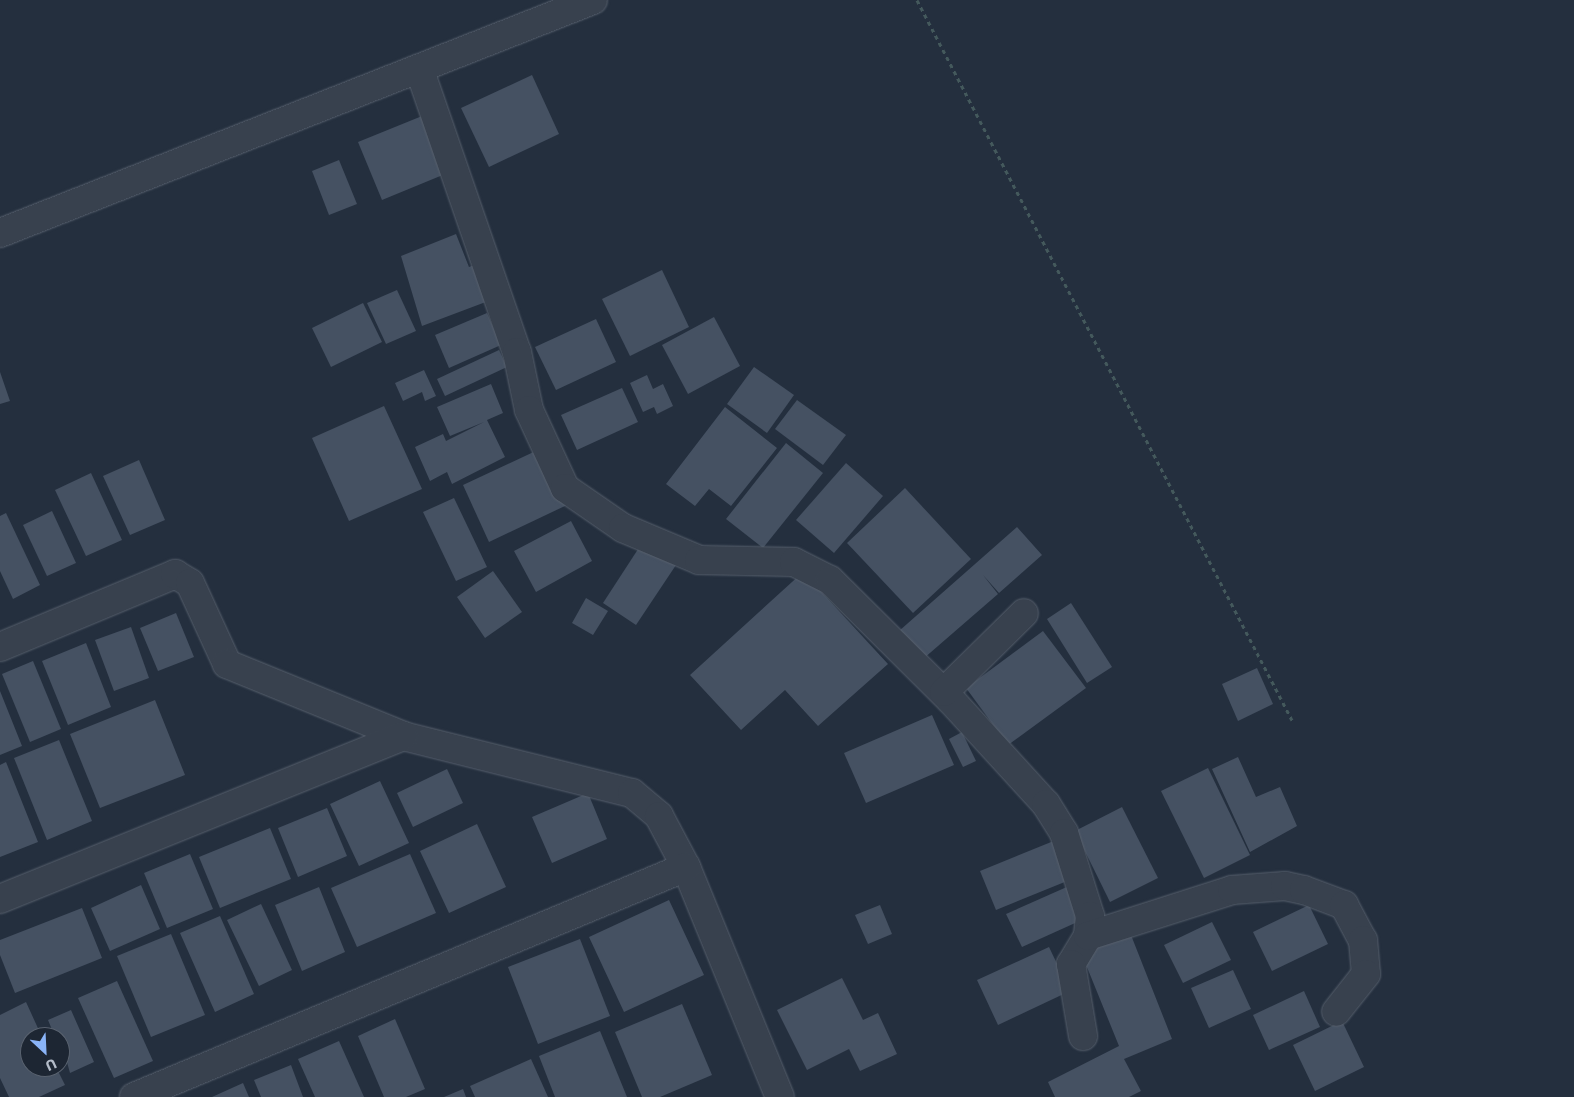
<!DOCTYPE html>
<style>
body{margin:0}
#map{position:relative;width:1574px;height:1097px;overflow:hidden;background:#242f3e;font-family:Commissioner,sans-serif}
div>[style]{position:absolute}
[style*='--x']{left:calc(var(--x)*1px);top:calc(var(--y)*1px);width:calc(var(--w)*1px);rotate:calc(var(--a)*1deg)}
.building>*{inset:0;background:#455162}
.path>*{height:3px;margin-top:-1.5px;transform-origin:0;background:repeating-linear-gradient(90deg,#44595c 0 4px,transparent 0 8px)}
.roads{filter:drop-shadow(0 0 1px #565f6c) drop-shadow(0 0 1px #565f6c)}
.minor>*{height:28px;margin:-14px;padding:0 14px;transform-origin:14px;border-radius:14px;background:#38414e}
span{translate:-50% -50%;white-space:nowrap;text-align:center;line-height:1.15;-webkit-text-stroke:5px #1d2633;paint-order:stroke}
.north{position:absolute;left:20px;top:1027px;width:50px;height:50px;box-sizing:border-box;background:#1d2633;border:1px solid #59626f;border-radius:50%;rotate:155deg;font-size:14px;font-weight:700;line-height:20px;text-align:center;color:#b4bcc9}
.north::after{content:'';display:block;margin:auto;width:18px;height:22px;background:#8ab4f8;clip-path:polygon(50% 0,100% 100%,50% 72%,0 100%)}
</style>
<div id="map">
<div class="building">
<div style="clip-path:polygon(532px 75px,559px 134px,489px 167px,461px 108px)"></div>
<div style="clip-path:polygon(427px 114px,450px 172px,382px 200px,358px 142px)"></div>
<div style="clip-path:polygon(339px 160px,357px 204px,329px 215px,312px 171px)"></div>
<div style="clip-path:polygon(456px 234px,469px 267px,477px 264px,491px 300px,422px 326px,401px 256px)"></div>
<div style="clip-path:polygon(662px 270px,689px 327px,630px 356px,602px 299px)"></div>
<div style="clip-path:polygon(397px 290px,416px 331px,386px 344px,367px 303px)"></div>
<div style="clip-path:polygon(363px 303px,382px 342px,331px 367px,312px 328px)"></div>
<div style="clip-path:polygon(487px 313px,501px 345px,449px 368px,435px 335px)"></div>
<div style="clip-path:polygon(714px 317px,740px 366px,688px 394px,662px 345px)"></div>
<div style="clip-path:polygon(596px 319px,616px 362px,556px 390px,535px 347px)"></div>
<div style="clip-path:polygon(499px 350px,507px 367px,445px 396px,437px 379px)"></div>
<div style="clip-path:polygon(754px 367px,794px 395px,767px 433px,727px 404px)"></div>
<div style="clip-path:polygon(424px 370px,436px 396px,425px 401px,422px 392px,403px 401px,395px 383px)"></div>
<div style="clip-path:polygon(0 372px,10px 401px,0 404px)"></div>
<div style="clip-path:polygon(647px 375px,653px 389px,663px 384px,673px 406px,657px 414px,654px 407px,643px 412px,630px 383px)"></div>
<div style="clip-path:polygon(491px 384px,503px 413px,487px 420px,505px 457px,452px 484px,447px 472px,430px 481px,415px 447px,443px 434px,446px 441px,484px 422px,450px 436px,437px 407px)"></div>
<div style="clip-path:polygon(622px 388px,638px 422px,577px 450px,561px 415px)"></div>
<div style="clip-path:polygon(797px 400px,846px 435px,823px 465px,775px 429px)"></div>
<div style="clip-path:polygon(384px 406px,422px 489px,349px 521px,312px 438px)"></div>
<div style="clip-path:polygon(725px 407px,777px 448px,731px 506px,709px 489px,695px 506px,666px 484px)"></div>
<div style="clip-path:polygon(786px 443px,823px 473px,763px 548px,726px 519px)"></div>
<div style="clip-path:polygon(540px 449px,567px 505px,489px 542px,463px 485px)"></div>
<div style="clip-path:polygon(139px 460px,165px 520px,130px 535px,103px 476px)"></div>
<div style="clip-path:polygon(846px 463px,883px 496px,834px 553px,796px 520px)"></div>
<div style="clip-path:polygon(91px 473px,122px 540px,86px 556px,55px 490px)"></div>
<div style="clip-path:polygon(905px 488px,971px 559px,913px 613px,847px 543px)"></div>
<div style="clip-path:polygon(454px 498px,487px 567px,456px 581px,423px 512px)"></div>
<div style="clip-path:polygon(52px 511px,76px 563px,47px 576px,23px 525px)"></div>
<div style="clip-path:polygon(6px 513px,40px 585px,13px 599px,0 571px,0 516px)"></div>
<div style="clip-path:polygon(571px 521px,592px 561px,536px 592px,514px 551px)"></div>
<div style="clip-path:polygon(1017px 527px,1042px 555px,999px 593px,983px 575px,998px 594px,923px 659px,899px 631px)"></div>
<div style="clip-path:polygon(644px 540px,678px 562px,636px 625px,603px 603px)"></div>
<div style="clip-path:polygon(493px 571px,522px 612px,485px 638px,457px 597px)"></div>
<div style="clip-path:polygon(803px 572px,888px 664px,818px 726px,785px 690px,741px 730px,690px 675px)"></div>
<div style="clip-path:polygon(586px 598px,608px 611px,593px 635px,572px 623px)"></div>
<div style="clip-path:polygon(1071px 603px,1112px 667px,1087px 683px,1047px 619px)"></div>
<div style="clip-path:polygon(176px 613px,194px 657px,158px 671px,140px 628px)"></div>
<div style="clip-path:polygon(131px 627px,149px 678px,114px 691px,95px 640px)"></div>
<div style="clip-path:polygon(1043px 631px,1086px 688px,1008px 745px,966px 688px)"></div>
<div style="clip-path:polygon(86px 643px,111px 707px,68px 725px,42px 661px)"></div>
<div style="clip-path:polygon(33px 661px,61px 729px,30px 742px,2px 674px)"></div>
<div style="clip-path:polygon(1257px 668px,1273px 704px,1238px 721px,1222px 684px)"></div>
<div style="clip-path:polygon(0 691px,22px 746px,0 755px)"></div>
<div style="clip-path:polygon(155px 700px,185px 775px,100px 808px,70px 734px)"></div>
<div style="clip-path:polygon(932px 715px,954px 765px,866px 803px,844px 753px)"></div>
<div style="clip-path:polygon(962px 732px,976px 761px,963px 767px,949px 739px)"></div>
<div style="clip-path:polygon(59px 740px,92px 821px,47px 840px,14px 758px)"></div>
<div style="clip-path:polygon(1238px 757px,1256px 797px,1280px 787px,1297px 826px,1250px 852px,1212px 769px)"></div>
<div style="clip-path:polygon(6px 762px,38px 842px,0 857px,0 765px)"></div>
<div style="clip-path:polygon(1208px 768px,1250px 855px,1204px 878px,1161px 791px)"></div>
<div style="clip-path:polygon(447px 769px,463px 803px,413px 827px,397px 793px)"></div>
<div style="clip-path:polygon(380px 781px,409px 843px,359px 866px,330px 804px)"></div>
<div style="clip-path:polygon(588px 793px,607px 839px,552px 863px,532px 817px)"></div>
<div style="clip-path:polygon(1122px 807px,1158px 878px,1110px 902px,1075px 831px)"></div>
<div style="clip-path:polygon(327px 808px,347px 856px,298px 877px,278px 828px)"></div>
<div style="clip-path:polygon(477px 824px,506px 887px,449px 913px,420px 851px)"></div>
<div style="clip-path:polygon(270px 828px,291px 879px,220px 908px,199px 857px)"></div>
<div style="clip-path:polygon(1061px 838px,1077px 877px,996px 910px,980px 871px)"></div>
<div style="clip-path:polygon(190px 854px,213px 909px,167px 928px,144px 873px)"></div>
<div style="clip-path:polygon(410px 854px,436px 913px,357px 947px,331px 888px)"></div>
<div style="clip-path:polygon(141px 885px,160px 929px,110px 951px,91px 908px)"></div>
<div style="clip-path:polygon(1069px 886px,1084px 919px,1022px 947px,1006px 914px)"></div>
<div style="clip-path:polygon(319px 887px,345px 952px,302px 971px,275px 905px)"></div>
<div style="clip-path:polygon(669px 900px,704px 975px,624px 1012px,589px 937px)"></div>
<div style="clip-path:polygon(261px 904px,292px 970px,259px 986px,227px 920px)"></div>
<div style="clip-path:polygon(880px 905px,892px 934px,868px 944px,855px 915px)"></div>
<div style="clip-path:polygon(1309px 905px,1328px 944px,1272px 971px,1253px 932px)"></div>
<div style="clip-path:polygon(82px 908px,102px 958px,15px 993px,0 955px,0 940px)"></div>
<div style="clip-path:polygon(220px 916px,254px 994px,215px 1012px,180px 933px)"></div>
<div style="clip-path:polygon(1212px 922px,1231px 960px,1183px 983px,1164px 945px)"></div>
<div style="clip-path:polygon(1129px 930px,1172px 1039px,1124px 1059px,1141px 1091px,1129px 1097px,1055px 1097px,1048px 1082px,1119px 1046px,1080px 950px)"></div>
<div style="clip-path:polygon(171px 934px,205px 1015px,151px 1037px,117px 956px)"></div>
<div style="clip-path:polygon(580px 939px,610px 1016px,538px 1044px,508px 967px)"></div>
<div style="clip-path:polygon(1049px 947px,1070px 991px,998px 1025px,977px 980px)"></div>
<div style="clip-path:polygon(1233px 970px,1251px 1009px,1209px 1028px,1191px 988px)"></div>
<div style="clip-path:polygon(842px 978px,863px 1020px,878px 1013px,897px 1054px,860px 1071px,849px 1049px,807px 1070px,777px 1010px)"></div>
<div style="clip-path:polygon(117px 981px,153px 1061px,114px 1078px,78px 998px)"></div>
<div style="clip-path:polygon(1304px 991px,1320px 1027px,1269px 1050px,1253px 1015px)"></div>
<div style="clip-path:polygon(26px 1002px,42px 1037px,30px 1037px,30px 1067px,56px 1067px,65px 1085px,39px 1097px,9px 1097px,0 1078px,0 1015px)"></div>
<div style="clip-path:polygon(682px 1004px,712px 1075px,660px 1097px,642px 1097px,615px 1032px)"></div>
<div style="clip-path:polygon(71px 1010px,94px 1062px,70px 1073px,60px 1037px,55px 1037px,48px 1020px)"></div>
<div style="clip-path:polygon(395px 1019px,425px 1089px,406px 1097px,384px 1097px,358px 1036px)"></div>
<div style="clip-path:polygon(1342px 1021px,1364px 1067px,1315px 1091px,1293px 1045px)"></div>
<div style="clip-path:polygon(600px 1031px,627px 1097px,555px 1097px,539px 1056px)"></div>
<div style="clip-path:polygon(339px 1041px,364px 1097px,315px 1097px,298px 1059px)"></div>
<div style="clip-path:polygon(531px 1059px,548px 1097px,475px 1097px,470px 1086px)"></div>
<div style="clip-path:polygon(291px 1065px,303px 1097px,261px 1097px,254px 1080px)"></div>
<div style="clip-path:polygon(243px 1083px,249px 1097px,212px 1097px)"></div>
<div style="clip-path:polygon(463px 1089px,466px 1097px,444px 1097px)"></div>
</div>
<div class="path">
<div style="--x:917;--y:0;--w:812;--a:62.49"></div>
</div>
<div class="roads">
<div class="minor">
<div style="--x:420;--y:71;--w:297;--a:71"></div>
<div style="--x:517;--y:352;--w:59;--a:78.3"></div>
<div style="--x:529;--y:410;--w:86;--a:65.2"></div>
<div style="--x:565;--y:488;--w:70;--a:34.6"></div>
<div style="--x:623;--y:528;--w:82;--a:22.8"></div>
<div style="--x:699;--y:560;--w:95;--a:1.2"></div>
<div style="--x:794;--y:562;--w:40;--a:26.6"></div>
<div style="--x:830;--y:580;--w:169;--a:44.8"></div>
<div style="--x:950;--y:699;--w:142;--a:47.6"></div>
<div style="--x:1046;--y:804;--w:34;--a:58"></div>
<div style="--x:1064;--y:833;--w:87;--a:72.6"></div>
<div style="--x:1090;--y:916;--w:20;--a:96"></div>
<div style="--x:1088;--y:936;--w:33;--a:121"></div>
<div style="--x:1071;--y:964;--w:73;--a:80.5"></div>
<div style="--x:0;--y:233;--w:637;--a:-21.45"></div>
<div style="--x:0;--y:647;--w:190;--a:-22.6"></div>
<div style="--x:175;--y:574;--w:17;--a:31"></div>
<div style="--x:190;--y:583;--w:89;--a:65.4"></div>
<div style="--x:227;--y:664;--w:190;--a:22.2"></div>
<div style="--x:403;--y:736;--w:236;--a:14"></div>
<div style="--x:632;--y:793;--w:35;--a:40"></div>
<div style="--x:659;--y:816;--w:58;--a:62.1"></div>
<div style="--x:686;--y:867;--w:248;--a:67.8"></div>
<div style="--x:944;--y:692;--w:112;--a:-44.6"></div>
<div style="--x:0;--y:899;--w:435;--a:-22"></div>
<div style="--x:1088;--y:936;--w:151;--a:-17.7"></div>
<div style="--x:1232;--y:890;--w:53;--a:-4.3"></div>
<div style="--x:1285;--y:886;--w:19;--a:12"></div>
<div style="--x:1304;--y:890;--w:43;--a:20.6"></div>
<div style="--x:1344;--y:905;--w:40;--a:62"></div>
<div style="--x:1363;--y:940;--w:34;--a:85"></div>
<div style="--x:1366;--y:974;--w:48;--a:128.3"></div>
<div style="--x:134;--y:1097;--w:598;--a:-22.62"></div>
</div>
</div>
<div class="north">U</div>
</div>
